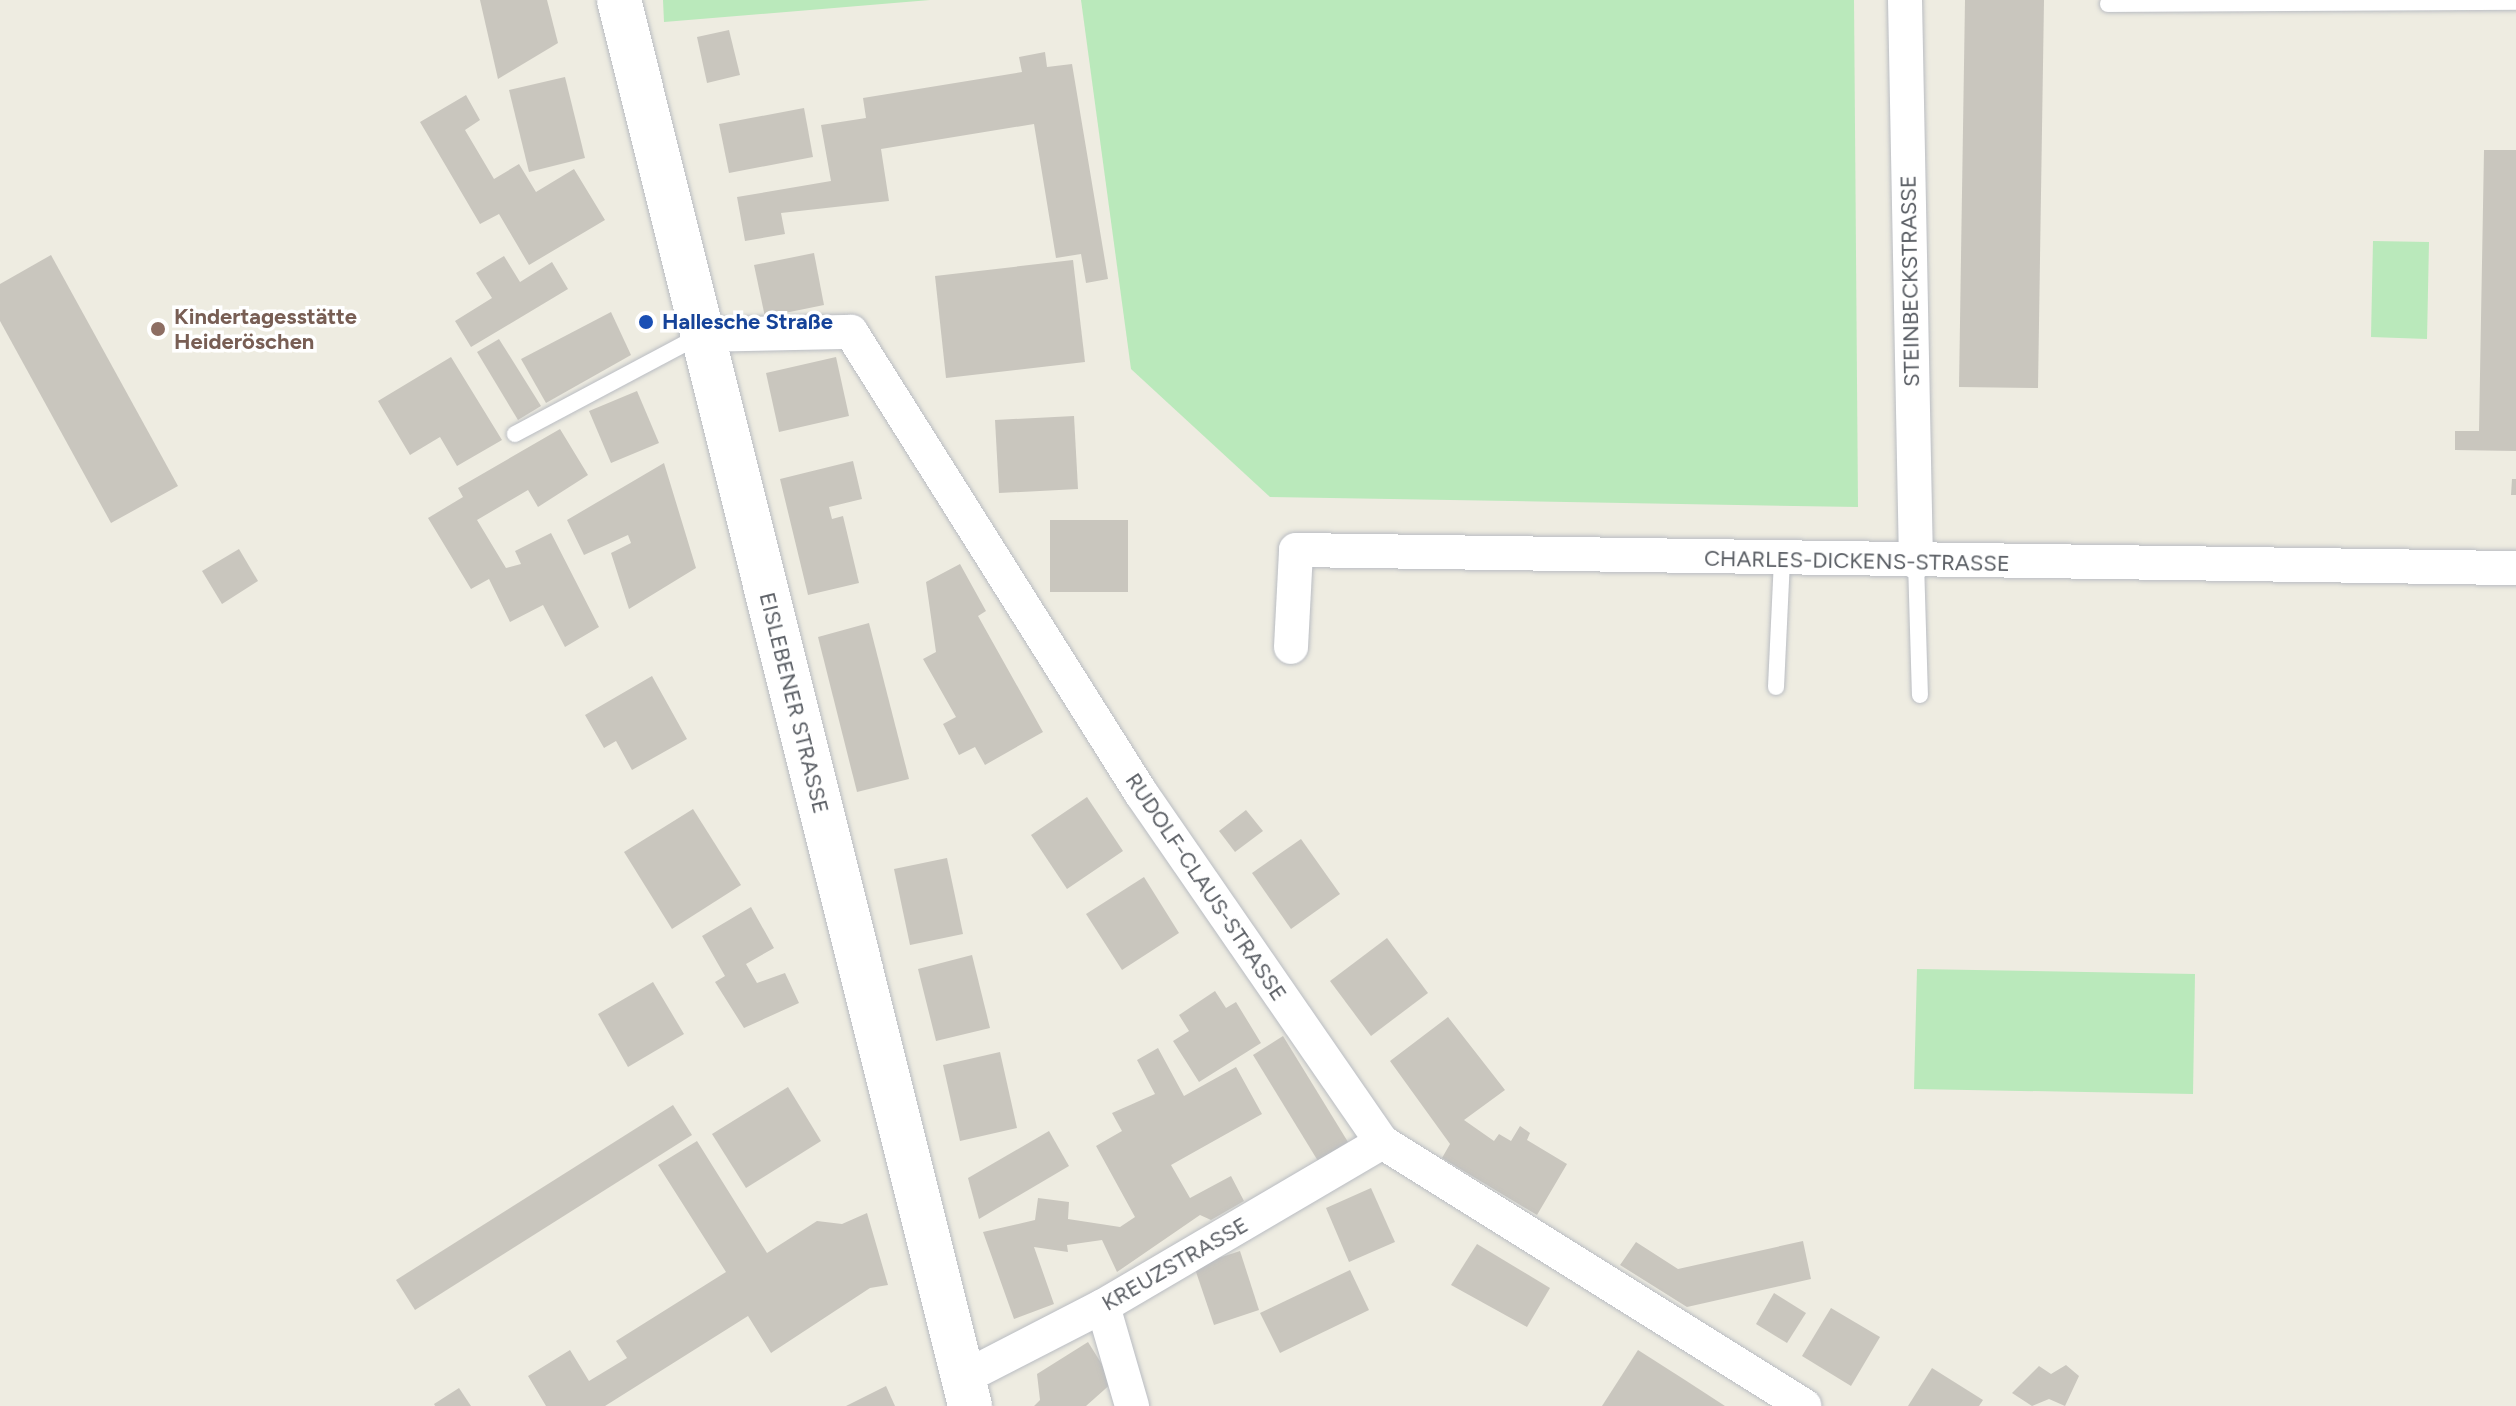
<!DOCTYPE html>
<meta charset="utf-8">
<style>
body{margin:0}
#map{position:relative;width:2516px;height:1406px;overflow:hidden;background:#eeece1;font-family:Figtree,sans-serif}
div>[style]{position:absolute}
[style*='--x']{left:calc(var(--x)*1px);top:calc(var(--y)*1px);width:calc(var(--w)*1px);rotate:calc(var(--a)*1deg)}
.green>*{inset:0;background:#bae9bb}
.building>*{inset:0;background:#c9c6be}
.roads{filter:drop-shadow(0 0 2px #b9bcc2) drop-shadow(0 0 2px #b9bcc2)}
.lane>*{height:16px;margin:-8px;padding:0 8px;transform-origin:8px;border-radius:8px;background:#fff}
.street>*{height:34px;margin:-17px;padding:0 17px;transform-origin:17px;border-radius:17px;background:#fff}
.secondary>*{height:44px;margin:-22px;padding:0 22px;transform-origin:22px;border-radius:22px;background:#fff}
.dots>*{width:22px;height:22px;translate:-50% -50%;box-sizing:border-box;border:4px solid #fff;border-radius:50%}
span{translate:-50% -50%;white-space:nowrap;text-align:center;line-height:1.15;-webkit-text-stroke:7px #fff;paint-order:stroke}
.street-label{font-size:22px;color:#5a5e64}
.education-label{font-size:22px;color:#785e54;font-weight:700}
.left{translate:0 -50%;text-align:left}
.transit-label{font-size:22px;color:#164399;font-weight:700}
</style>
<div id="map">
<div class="green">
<div style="clip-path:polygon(663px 0,930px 0,664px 22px)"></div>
<div style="clip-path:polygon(1081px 0,1854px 0,1858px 507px,1270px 497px,1131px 369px)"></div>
<div style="clip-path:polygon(2373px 241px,2429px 242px,2427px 339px,2371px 337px)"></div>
<div style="clip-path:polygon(1917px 969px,2195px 974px,2193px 1094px,1914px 1089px)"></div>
</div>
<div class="building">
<div style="clip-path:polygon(480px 0,547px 0,558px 43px,498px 79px)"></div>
<div style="clip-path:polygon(1965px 0,2044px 0,2038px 388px,1959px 387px)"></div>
<div style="clip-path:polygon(729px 30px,740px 75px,707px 83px,697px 37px)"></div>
<div style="clip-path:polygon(1045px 52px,1047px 67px,1072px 64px,1108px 279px,1086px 283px,1081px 254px,1056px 258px,1034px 124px,881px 149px,889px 201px,781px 213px,785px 234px,745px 241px,737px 197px,831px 181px,821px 125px,866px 118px,863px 98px,1022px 72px,1019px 57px)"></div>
<div style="clip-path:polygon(565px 77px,585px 158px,529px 172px,509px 90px)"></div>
<div style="clip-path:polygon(466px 95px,480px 120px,465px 130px,494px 179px,519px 164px,536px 192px,574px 169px,605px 220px,529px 265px,499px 214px,480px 224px,420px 122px)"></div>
<div style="clip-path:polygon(804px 108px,813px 157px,729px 173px,719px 124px)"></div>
<div style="clip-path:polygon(2484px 150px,2516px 150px,2516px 451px,2455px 450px,2455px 431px,2479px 431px)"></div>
<div style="clip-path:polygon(814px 253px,824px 305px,765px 317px,754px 265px)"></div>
<div style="clip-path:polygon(51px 255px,178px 486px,111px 523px,0 321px,0 284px)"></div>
<div style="clip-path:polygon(504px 256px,520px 282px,552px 262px,568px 289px,471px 347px,455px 321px,492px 298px,476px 273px)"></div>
<div style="clip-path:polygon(1073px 260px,1085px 362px,946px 378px,935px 276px)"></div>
<div style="clip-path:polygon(611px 312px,631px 355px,546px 403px,521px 359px)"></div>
<div style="clip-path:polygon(499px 339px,541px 406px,518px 420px,477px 352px)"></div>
<div style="clip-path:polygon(451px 357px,502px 440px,457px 466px,440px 437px,410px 455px,378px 401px)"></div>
<div style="clip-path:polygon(836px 357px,849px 416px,779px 432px,766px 373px)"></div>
<div style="clip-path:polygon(637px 391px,659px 443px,611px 463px,589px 411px)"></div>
<div style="clip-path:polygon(1074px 416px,1078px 489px,999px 493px,995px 420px)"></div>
<div style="clip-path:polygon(560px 429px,588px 475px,538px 507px,528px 490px,477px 520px,506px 568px,521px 564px,515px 551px,551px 533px,599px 627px,565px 647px,543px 605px,510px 622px,489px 579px,471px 589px,428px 518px,463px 497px,458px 488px)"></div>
<div style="clip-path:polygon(853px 461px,862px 499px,829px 507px,832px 519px,843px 516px,859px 583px,808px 595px,780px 479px)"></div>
<div style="clip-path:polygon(664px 463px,696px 568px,629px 609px,611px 553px,631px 543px,628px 535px,584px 555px,567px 520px)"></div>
<div style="clip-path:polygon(2512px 479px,2516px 479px,2516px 495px,2511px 495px)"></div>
<div style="clip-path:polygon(1050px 520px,1128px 520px,1128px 592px,1050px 592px)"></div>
<div style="clip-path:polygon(239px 549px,258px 581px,222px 604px,202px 571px)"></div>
<div style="clip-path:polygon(960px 564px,986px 611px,978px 616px,1043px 732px,985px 765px,975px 747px,959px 755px,943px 724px,956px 717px,923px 659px,936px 652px,926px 582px)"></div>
<div style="clip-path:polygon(869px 623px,909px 779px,857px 792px,818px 637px)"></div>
<div style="clip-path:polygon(652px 676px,687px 739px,632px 770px,616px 741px,604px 748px,585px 715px)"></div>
<div style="clip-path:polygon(1087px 797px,1123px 851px,1067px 889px,1031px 835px)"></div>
<div style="clip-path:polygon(693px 809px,741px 885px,672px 929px,624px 852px)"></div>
<div style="clip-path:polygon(1246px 810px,1263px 831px,1235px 852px,1219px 831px)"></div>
<div style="clip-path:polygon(1301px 839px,1340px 894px,1291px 929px,1252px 873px)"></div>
<div style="clip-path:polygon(947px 858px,963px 934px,910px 945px,894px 869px)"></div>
<div style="clip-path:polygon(1144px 877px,1179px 933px,1122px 970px,1086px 914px)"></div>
<div style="clip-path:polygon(751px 907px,774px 948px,746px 964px,757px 983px,785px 973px,799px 1003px,744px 1028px,715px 982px,725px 976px,702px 936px)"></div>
<div style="clip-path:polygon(1387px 938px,1428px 993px,1371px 1036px,1330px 981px)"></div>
<div style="clip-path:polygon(972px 955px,990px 1028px,936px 1041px,918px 969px)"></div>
<div style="clip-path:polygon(653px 982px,684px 1034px,628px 1067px,598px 1014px)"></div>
<div style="clip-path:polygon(1215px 991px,1226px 1008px,1236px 1002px,1261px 1043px,1199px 1082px,1173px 1041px,1189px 1031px,1179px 1015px)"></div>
<div style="clip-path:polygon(1448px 1017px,1505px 1090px,1464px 1120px,1494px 1141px,1499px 1134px,1511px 1141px,1520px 1126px,1530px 1133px,1527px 1140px,1567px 1164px,1537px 1215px,1442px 1158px,1450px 1144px,1390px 1061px)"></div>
<div style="clip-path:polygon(1283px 1036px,1348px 1142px,1318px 1161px,1253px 1055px)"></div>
<div style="clip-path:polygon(1158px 1048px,1184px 1096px,1236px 1067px,1262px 1114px,1171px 1165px,1190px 1198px,1231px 1176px,1244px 1201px,1211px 1220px,1200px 1215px,1117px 1272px,1102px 1240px,1067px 1245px,1068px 1252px,1034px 1247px,1054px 1304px,1014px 1319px,983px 1232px,1035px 1220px,1038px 1198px,1069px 1202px,1068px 1219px,1120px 1227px,1135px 1217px,1096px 1146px,1122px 1131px,1112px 1113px,1155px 1094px,1137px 1060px)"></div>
<div style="clip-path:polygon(1000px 1052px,1017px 1128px,960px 1141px,943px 1065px)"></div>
<div style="clip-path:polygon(788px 1087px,821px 1141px,746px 1188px,712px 1134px)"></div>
<div style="clip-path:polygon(673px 1105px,692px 1135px,415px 1310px,396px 1280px)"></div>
<div style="clip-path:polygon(1049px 1131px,1069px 1166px,979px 1219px,968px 1178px)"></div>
<div style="clip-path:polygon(697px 1141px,767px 1253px,817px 1221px,842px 1224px,867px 1213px,888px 1285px,870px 1288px,771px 1353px,748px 1316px,605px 1406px,546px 1406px,528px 1376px,570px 1350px,589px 1381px,627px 1358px,616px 1341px,726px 1272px,658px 1165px)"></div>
<div style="clip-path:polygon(1371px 1188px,1395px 1242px,1349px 1262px,1326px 1208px)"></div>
<div style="clip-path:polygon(1803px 1241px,1811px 1279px,1687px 1307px,1620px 1265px,1636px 1242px,1678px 1269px)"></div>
<div style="clip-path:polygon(1477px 1244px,1550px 1288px,1527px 1327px,1451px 1285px)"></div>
<div style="clip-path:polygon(1240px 1251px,1259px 1310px,1214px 1325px,1194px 1266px)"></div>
<div style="clip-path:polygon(1350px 1270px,1369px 1310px,1280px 1353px,1260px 1313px)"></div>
<div style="clip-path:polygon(1774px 1293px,1806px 1313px,1787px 1343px,1756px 1324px)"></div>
<div style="clip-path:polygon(1831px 1308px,1880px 1337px,1851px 1386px,1802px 1356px)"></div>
<div style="clip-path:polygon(1088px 1342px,1113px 1382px,1086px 1406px,1034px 1406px,1040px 1400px,1037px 1374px)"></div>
<div style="clip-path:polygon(1638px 1350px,1685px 1380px,1725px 1406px,1602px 1406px)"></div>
<div style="clip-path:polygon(2066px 1365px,2079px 1376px,2065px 1406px,2049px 1399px,2032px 1406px,2012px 1393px,2039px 1366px,2051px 1374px)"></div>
<div style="clip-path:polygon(1932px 1368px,1983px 1400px,1979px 1406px,1908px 1406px)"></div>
<div style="clip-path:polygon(886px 1386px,895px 1406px,846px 1406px)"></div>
<div style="clip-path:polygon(459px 1388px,471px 1406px,435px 1406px,434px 1404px)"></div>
</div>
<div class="roads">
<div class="lane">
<div style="--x:2108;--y:4;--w:408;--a:-0.3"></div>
<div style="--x:515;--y:434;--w:211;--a:-28"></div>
<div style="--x:1916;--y:562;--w:133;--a:88.3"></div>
<div style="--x:1776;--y:687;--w:127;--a:-87.3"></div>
</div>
<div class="street">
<div style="--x:1905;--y:0;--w:562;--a:88.88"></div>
<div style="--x:702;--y:335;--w:149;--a:-1.2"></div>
<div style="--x:851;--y:332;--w:545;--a:57.83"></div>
<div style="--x:1141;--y:793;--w:424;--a:55.4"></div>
<div style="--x:1382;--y:1142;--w:498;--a:32"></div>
<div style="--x:1291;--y:647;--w:97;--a:-87"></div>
<div style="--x:1296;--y:550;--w:1220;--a:0.85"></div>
<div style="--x:1103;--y:1306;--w:104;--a:73.8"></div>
<div style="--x:963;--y:1378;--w:157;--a:-27.2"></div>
<div style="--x:1103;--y:1306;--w:324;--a:-30.4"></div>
</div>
<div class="secondary">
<div style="--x:619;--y:0;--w:1449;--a:75.98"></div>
</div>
</div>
<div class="dots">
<div style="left:646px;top:322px;background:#1a4fb4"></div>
<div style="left:158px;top:329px;background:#8d6e63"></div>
</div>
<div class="street-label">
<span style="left:1910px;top:281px;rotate:-91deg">STEINBECKSTRASSE</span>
<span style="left:1857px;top:561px;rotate:1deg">CHARLES-DICKENS-STRASSE</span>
<span style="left:794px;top:703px;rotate:76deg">EISLEBENER STRASSE</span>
<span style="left:1206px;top:887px;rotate:56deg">RUDOLF-CLAUS-STRASSE</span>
<span style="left:1175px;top:1264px;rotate:-30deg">KREUZSTRASSE</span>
</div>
<div class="education-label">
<span class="left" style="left:174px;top:329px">Kindertagesstätte<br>Heideröschen</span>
</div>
<div class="transit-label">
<span class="left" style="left:662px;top:322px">Hallesche Straße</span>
</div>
</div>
